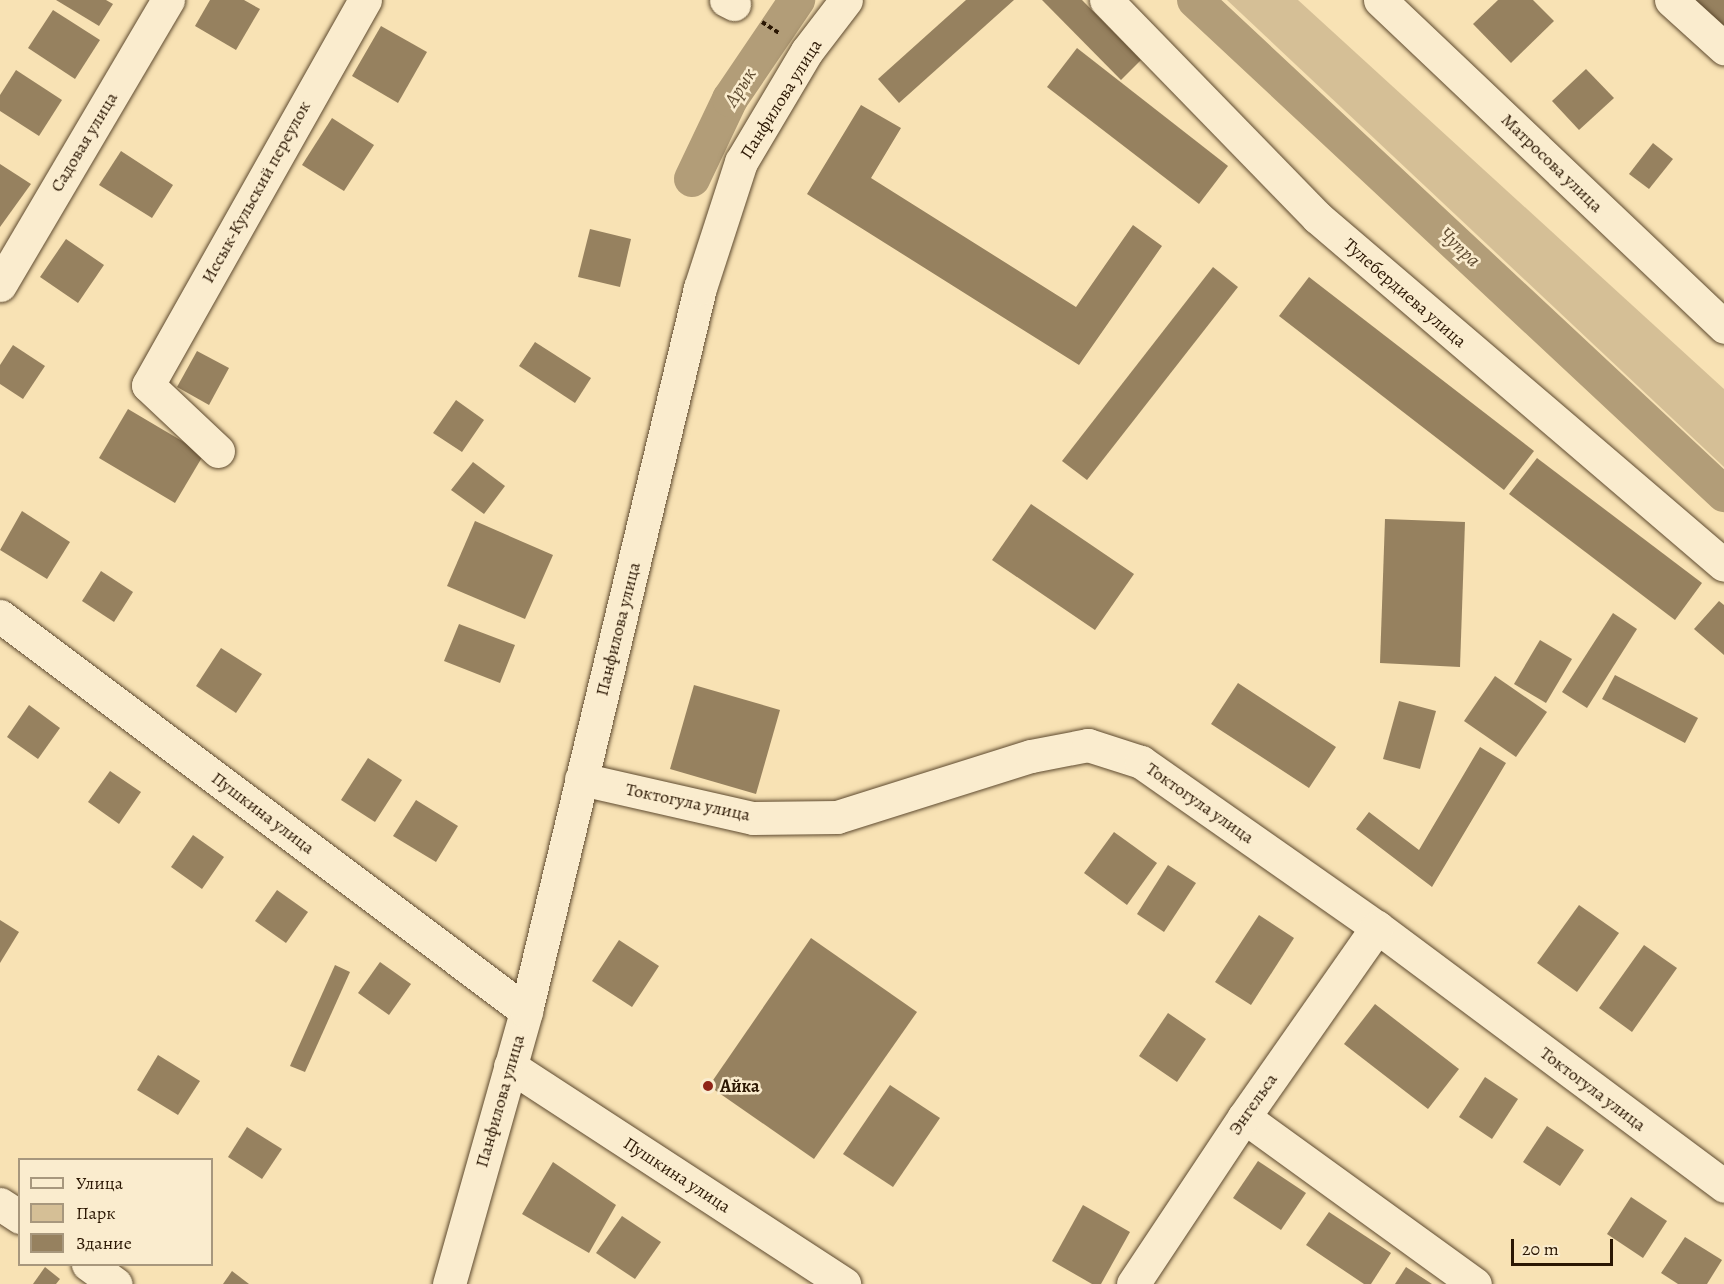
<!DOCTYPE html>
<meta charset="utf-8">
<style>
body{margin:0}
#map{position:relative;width:1724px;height:1284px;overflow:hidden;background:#f8e2b4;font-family:Alegreya,serif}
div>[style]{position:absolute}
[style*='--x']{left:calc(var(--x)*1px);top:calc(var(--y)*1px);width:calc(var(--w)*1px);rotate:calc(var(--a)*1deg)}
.green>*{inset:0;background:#d5bf96}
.canal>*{height:36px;margin:-18px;padding:0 18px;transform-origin:18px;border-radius:18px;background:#b29d78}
.building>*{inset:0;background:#96815f}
.path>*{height:4px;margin-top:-2px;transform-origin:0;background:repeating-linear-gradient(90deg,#2b1703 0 4.5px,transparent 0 7.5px)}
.roads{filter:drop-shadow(0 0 2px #5e4a2f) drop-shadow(0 0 2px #5e4a2f)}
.minor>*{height:33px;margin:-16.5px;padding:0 16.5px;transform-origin:16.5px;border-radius:16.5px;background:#faecce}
.dots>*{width:16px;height:16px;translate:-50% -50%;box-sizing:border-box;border:3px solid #faecce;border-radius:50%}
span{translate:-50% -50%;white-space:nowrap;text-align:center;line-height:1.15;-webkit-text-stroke:5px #faecce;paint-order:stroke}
.street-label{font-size:18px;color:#2b1703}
.poi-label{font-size:18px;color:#2b1703;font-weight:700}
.left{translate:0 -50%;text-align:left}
.water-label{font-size:20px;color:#614d32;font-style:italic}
.legend{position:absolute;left:18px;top:1158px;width:195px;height:108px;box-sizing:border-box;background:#faecce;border:2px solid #a7977d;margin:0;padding:8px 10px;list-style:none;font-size:18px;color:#2b1703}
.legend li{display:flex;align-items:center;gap:12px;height:30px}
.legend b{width:30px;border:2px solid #a7977d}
.scale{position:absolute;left:1511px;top:1239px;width:102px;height:27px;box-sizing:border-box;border:3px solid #2b1703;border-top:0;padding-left:8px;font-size:18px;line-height:21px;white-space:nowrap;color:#2b1703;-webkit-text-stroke:4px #faecce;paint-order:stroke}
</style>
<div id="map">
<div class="green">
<div style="clip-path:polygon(1227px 0,1298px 0,1724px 389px,1724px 467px)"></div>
</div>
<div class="canal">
<div style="--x:1195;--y:0;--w:724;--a:43.04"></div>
<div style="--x:692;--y:179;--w:89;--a:-64.6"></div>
<div style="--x:730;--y:99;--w:120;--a:-55.9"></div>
</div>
<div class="building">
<div style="clip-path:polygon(56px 0,106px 0,113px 4px,99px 26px)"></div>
<div style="clip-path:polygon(210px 0,244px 0,260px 9px,236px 50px,195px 26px)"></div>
<div style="clip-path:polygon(966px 0,1014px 0,899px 103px,878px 79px)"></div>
<div style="clip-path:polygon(1042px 0,1082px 0,1141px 60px,1121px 80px)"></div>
<div style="clip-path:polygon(1498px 0,1533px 0,1554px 21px,1511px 63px,1473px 24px)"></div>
<div style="clip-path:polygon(1689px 0,1724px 0,1724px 34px)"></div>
<div style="clip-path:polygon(53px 10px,100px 40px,75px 79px,28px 48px)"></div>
<div style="clip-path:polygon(381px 26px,427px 52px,398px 103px,352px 76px)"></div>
<div style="clip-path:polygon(1077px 48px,1228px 166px,1199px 204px,1047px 87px)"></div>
<div style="clip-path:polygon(1586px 69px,1614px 98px,1579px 130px,1552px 101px)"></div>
<div style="clip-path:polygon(16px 70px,62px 100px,39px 136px,0 111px,0 95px)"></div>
<div style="clip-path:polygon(861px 105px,901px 128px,871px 178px,1076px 307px,1133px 225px,1162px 246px,1079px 365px,807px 194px)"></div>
<div style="clip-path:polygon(332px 118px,374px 145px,344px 191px,302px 165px)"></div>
<div style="clip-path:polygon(1653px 143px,1673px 159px,1649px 189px,1629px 174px)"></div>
<div style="clip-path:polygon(121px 151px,173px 185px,152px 218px,99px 185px)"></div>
<div style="clip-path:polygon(0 164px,31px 184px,0 227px)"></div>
<div style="clip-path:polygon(590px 229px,631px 239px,620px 287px,578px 277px)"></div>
<div style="clip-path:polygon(66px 239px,104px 265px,78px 303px,40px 277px)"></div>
<div style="clip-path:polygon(1213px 267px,1238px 287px,1087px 480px,1062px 461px)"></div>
<div style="clip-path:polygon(1309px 277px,1534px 451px,1504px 490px,1279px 316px)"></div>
<div style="clip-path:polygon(535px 342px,591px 378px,575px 403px,519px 366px)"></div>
<div style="clip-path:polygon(13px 345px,45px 366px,23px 399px,0 384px,0 365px)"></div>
<div style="clip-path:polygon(197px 351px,229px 368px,209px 405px,177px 387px)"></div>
<div style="clip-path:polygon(456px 400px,484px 420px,462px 452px,433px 433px)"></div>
<div style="clip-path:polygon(128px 409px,204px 454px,175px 503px,99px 458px)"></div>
<div style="clip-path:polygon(1537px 458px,1702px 583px,1675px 620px,1509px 494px)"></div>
<div style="clip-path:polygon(473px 462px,505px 486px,484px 514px,451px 490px)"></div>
<div style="clip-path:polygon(1031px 504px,1134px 574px,1095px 630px,992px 560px)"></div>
<div style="clip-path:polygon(22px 511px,70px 542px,47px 579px,0 550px)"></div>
<div style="clip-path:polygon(1385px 519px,1465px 522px,1460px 667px,1380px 663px)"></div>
<div style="clip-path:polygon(475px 521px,553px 555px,525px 619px,447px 586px)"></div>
<div style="clip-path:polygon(101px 571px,133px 592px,114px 622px,82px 601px)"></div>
<div style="clip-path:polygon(1719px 601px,1724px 605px,1724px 655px,1694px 629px)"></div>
<div style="clip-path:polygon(1613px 613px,1637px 629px,1587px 708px,1562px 692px)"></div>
<div style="clip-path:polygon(459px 624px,515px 645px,500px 683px,444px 661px)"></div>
<div style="clip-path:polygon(1540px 640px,1572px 659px,1546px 703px,1514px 684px)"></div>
<div style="clip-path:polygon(221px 648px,262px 674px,236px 713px,196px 686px)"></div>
<div style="clip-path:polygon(1615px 675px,1698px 718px,1685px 743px,1602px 699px)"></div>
<div style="clip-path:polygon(1495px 676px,1547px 712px,1516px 757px,1464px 721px)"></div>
<div style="clip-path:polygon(1238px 683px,1336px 747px,1309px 788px,1211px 724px)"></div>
<div style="clip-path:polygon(694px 685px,780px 710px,756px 794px,670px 769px)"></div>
<div style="clip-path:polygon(1399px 701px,1436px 711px,1420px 769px,1383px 759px)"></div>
<div style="clip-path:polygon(29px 705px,60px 728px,38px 759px,7px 737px)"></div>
<div style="clip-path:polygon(1480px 747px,1506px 763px,1432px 887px,1356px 829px,1369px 812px,1419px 850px)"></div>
<div style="clip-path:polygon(368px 758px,402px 780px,375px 822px,341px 800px)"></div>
<div style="clip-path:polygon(110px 771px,141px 792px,119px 824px,88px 802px)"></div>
<div style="clip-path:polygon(416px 800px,458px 826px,436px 862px,393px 836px)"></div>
<div style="clip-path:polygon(1114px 832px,1157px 863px,1127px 905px,1084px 873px)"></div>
<div style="clip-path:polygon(193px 835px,224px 857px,202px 889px,171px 867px)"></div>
<div style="clip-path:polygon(1168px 865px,1196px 883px,1164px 932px,1137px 914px)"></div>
<div style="clip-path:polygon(277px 890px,308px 912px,286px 943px,255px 921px)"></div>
<div style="clip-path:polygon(1579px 905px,1619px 933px,1577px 992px,1537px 963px)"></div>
<div style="clip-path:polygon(1259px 915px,1294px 938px,1251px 1005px,1215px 982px)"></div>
<div style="clip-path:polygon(0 920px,19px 932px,0 963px)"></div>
<div style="clip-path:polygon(811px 938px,917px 1012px,814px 1159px,709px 1086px)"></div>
<div style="clip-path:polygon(619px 940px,659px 966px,632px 1007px,592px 981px)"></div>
<div style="clip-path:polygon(1644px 945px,1677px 968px,1632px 1032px,1599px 1008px)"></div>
<div style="clip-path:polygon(380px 962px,411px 984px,389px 1015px,358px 993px)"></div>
<div style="clip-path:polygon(335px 965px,350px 972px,305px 1072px,290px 1066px)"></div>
<div style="clip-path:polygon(1375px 1004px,1459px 1069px,1428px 1109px,1344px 1044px)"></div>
<div style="clip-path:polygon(1168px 1013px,1206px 1039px,1177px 1082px,1139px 1056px)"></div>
<div style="clip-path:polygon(158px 1055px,200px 1081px,178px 1115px,137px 1090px)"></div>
<div style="clip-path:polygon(1485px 1077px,1518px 1099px,1492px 1139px,1459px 1117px)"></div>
<div style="clip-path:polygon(890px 1085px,940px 1118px,893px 1187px,843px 1154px)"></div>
<div style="clip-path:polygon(1547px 1126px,1584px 1150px,1560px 1186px,1523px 1162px)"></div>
<div style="clip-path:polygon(247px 1127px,282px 1149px,262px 1179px,228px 1157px)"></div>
<div style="clip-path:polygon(1258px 1161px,1306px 1193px,1281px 1230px,1233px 1198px)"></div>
<div style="clip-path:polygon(553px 1162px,616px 1205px,589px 1253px,522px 1214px)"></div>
<div style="clip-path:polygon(1631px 1197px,1667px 1221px,1643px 1258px,1607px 1234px)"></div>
<div style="clip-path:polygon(1083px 1205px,1130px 1232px,1101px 1284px,1092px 1284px,1052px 1261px)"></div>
<div style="clip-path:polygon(1329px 1212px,1391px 1253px,1371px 1284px,1364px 1284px,1306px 1245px)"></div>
<div style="clip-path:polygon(622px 1216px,661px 1242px,635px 1279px,596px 1253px)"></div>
<div style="clip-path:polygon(1685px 1237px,1722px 1260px,1707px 1284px,1678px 1284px,1661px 1273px)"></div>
<div style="clip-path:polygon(45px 1267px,60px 1279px,56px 1284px,33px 1284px)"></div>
<div style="clip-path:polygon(1406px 1267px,1432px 1284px,1395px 1284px)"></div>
<div style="clip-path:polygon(232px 1271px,249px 1284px,223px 1284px)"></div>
</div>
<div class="path">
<div style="--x:762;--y:22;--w:20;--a:33"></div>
</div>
<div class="roads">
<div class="minor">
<div style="--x:726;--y:0;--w:9;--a:27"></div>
<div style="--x:1106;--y:0;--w:303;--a:45.8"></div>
<div style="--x:1317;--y:217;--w:535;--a:40.53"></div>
<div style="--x:1380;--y:0;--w:475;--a:43.5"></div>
<div style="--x:1671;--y:0;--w:72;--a:42.2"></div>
<div style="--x:0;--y:285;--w:331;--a:-59.5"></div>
<div style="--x:218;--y:451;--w:96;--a:-136.7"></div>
<div style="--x:148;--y:385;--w:442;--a:-60.6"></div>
<div style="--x:0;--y:616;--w:658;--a:36.9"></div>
<div style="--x:581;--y:779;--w:176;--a:12.8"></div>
<div style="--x:753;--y:818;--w:84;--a:-0.7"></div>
<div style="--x:837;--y:817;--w:203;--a:-17.5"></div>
<div style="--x:1031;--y:756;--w:58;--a:-10.9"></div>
<div style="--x:1088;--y:745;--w:56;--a:17.8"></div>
<div style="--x:1141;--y:762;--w:288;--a:35"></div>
<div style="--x:1377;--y:927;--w:433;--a:36.7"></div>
<div style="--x:510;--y:1066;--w:399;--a:33.1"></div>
<div style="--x:1244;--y:1117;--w:285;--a:35.9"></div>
<div style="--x:0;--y:1204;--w:24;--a:33"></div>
<div style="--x:88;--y:1264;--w:34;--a:36"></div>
<div style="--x:449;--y:1284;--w:284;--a:-74.2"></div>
<div style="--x:526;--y:1011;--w:744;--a:-76.47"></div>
<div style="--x:700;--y:288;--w:133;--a:-72"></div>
<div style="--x:741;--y:162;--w:129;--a:-59.3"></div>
<div style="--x:807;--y:51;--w:64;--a:-52.6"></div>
<div style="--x:1133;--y:1284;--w:201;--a:-56.4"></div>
<div style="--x:1244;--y:1117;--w:232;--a:-55"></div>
</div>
</div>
<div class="dots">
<div style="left:708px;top:1086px;background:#8f2418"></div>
</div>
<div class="street-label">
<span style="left:781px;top:99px;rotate:-58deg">Панфилова улица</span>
<span style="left:84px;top:142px;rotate:-59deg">Садовая улица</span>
<span style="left:1552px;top:163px;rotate:44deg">Матросова улица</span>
<span style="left:256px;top:192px;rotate:-61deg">Иссык-Кульский переулок</span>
<span style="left:1405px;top:293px;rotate:41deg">Тулебердиева улица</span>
<span style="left:618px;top:629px;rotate:-76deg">Панфилова улица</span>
<span style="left:688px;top:802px;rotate:12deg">Токтогула улица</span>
<span style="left:1200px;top:803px;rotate:35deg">Токтогула улица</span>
<span style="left:263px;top:813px;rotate:37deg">Пушкина улица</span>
<span style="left:1593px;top:1089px;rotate:37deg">Токтогула улица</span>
<span style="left:500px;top:1101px;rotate:-74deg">Панфилова улица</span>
<span style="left:1253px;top:1104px;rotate:-55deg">Энгельса</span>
<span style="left:677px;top:1175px;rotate:33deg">Пушкина улица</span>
</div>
<div class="poi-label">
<span class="left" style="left:720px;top:1086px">Айка</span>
</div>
<div class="water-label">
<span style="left:740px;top:87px;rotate:-58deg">Арык</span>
<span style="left:1460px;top:247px;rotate:43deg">Чупра</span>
</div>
<ul class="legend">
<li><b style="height:8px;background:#faecce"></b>Улица</li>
<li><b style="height:16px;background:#d5bf96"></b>Парк</li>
<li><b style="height:16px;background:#96815f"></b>Здание</li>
</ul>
<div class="scale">20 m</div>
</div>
